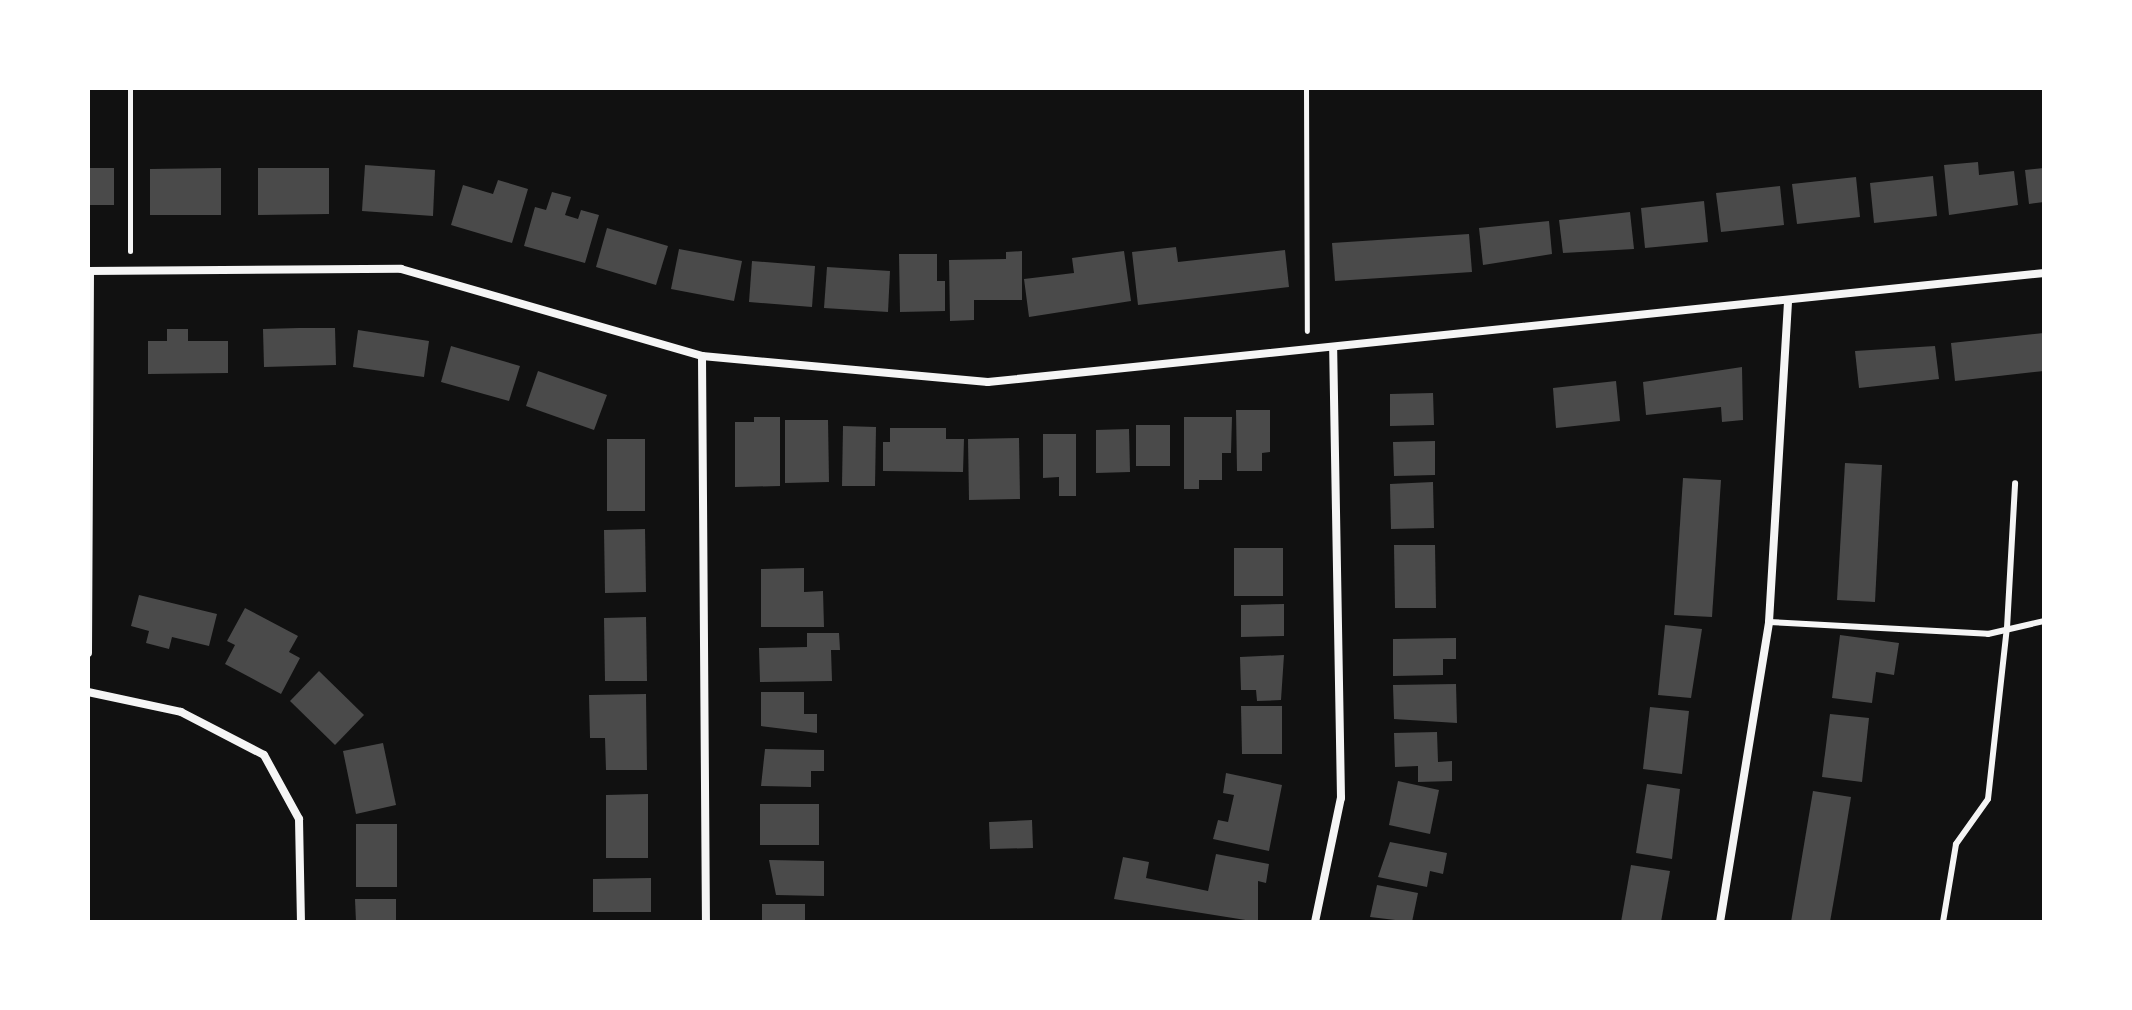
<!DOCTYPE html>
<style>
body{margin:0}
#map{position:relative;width:2132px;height:1010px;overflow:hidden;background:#111;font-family:Quicksand,sans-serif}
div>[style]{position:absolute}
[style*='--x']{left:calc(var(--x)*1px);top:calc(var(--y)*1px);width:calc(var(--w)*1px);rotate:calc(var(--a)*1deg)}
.building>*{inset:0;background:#4a4a4a}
.path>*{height:5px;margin:-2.5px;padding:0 2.5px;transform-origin:2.5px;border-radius:2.5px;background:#f5f5f5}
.service>*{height:6px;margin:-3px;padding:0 3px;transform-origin:3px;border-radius:3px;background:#f5f5f5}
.minor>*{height:8px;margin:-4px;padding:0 4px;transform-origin:4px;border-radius:4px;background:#f5f5f5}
span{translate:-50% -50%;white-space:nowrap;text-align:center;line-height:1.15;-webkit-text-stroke:8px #fff;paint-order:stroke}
.frame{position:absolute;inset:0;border:90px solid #fff;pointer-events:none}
</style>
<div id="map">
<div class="building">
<div style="clip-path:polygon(1978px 162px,1979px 175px,2014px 171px,2018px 205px,1949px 215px,1944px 165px)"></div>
<div style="clip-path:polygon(365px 165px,435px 170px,433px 216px,362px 211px)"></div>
<div style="clip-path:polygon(88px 168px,114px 168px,114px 205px,88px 205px)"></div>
<div style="clip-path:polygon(221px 168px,221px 215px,150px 215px,150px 169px)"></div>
<div style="clip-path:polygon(258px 168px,329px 168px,329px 214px,258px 215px)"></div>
<div style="clip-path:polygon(2044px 168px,2044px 202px,2029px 204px,2025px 170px)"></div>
<div style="clip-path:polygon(1933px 176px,1937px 216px,1874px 223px,1870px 183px)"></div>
<div style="clip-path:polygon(1856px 177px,1860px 217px,1797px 224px,1792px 184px)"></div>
<div style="clip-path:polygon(498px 180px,528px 189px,512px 243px,451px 225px,463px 185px,493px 194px)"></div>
<div style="clip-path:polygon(1780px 186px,1784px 225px,1721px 232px,1716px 193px)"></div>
<div style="clip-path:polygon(552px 192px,571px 197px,565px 215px,578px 219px,581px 210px,599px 215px,585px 263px,524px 246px,535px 207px,546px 210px)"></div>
<div style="clip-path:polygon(1704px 201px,1708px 242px,1645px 248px,1641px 208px)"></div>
<div style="clip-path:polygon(1630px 212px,1634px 249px,1563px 253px,1559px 220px)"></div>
<div style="clip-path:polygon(1549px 221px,1552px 254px,1483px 265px,1479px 228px)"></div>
<div style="clip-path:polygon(607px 228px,668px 246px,656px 285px,596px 267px)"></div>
<div style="clip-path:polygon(1469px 234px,1472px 272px,1335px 281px,1332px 243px)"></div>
<div style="clip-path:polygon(1176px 247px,1178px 262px,1285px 250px,1289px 287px,1138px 305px,1132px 252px)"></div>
<div style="clip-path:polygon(679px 249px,742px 261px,734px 301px,671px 289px)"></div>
<div style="clip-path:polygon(1022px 251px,1022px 300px,974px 300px,974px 320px,950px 321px,949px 260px,1006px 259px,1006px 252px)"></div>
<div style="clip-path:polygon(1124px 251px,1131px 301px,1029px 317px,1024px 279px,1074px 273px,1072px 258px)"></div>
<div style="clip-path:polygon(899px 254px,937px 254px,937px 281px,945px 281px,945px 311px,900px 312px)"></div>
<div style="clip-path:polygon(752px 261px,815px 266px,812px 307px,749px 302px)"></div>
<div style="clip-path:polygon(827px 267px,890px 271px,888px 312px,824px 308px)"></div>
<div style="clip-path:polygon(299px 328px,335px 328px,336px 365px,264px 367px,263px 329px)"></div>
<div style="clip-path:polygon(167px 329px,188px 329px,188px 341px,228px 341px,228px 373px,148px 374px,148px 341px,167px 341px)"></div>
<div style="clip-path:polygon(358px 330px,429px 341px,424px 377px,353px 367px)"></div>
<div style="clip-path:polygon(2044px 333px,2044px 371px,1955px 381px,1951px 343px)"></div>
<div style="clip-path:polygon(451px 346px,520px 366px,509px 401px,441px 382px)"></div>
<div style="clip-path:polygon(1935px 346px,1939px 379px,1859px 388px,1855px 351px)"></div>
<div style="clip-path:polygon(1742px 367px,1743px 420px,1722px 422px,1721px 407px,1646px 415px,1643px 382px)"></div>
<div style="clip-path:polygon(538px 371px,607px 395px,594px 430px,526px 406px)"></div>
<div style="clip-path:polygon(1616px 381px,1620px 421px,1556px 428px,1553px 388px)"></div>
<div style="clip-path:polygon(1433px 393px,1434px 425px,1390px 426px,1390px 394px)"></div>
<div style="clip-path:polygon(1236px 410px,1270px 410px,1270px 452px,1262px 453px,1262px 471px,1237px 471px)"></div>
<div style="clip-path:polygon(754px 417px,780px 417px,780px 486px,735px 487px,735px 422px,754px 422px)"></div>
<div style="clip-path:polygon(1184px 417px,1232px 417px,1231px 453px,1222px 453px,1222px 480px,1199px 480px,1199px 489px,1184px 489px)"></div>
<div style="clip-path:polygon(785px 420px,828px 420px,829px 482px,785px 483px)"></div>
<div style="clip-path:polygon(1136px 425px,1170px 425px,1170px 466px,1136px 466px)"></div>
<div style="clip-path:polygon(843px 426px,876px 427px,875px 486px,842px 486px)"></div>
<div style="clip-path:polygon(890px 428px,946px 428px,946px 439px,964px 439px,963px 472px,883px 471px,883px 442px,890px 442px)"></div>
<div style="clip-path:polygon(1129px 429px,1130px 472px,1096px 473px,1096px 430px)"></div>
<div style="clip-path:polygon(1043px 434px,1076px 434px,1076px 496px,1059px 496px,1059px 477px,1043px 478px)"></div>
<div style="clip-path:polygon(1019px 438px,1020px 499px,969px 500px,968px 439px)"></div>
<div style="clip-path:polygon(607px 439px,645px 439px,645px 511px,607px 511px)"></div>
<div style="clip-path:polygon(1435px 441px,1435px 475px,1394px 476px,1393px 442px)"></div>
<div style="clip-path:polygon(1845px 463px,1882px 465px,1875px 602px,1837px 600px)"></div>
<div style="clip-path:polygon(1683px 478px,1721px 480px,1712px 617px,1674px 615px)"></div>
<div style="clip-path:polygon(1433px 482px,1434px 528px,1391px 529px,1390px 484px)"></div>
<div style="clip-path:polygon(645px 529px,646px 592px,605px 593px,604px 530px)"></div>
<div style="clip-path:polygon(1394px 545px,1435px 545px,1436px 608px,1395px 608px)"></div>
<div style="clip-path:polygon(1234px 548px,1283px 548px,1283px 596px,1234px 596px)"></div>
<div style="clip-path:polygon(804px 568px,804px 592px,823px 591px,824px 627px,761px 627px,761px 569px)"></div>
<div style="clip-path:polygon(139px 595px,217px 614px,209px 646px,172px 637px,169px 649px,146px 643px,149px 631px,131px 626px)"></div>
<div style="clip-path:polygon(1284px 604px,1284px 636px,1241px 637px,1241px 605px)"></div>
<div style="clip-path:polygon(245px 608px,298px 636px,289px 652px,300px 658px,281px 694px,225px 664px,235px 645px,227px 641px)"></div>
<div style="clip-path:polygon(646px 617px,647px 681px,605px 681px,604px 618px)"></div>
<div style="clip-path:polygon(1665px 625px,1702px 629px,1691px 698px,1658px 695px)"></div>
<div style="clip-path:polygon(807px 633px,839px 633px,840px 650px,831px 650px,832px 681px,760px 682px,759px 648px,807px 647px)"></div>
<div style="clip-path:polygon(1840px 635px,1899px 643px,1894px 675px,1876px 672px,1872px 703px,1832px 698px)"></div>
<div style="clip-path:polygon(1456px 638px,1456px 659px,1443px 659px,1443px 675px,1393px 676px,1393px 639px)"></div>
<div style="clip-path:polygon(1284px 655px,1281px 700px,1257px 701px,1256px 690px,1241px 690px,1240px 657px)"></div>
<div style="clip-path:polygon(319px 671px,364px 715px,335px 745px,290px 701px)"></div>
<div style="clip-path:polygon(1456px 684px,1457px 723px,1394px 719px,1393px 685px)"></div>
<div style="clip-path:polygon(761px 692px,804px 692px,804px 714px,817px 714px,817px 733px,761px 726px)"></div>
<div style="clip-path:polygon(646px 694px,647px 770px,606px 770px,605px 738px,590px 738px,589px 695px)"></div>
<div style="clip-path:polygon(1241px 706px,1282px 706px,1282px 754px,1242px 754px)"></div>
<div style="clip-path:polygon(1650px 707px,1689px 711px,1682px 774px,1643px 769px)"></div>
<div style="clip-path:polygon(1830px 714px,1869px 718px,1862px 782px,1822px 777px)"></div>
<div style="clip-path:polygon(1437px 732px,1438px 762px,1452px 761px,1452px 781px,1418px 782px,1418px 766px,1395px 767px,1394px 733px)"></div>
<div style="clip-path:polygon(383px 743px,396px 805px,356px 814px,343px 751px)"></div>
<div style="clip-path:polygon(765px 749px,824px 750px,824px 771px,811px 771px,811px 787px,761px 786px)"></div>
<div style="clip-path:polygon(1226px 773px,1282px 785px,1269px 851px,1213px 839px,1218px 820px,1228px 822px,1234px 795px,1223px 793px)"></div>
<div style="clip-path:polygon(1398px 781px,1439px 790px,1430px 834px,1389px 825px)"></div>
<div style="clip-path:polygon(1647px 784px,1680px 789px,1672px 859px,1636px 853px)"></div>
<div style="clip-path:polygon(1813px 791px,1851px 797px,1840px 865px,1830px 922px,1791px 922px)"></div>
<div style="clip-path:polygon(648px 794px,648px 858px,606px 858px,606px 795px)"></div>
<div style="clip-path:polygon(760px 804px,819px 804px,819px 845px,760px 845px)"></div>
<div style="clip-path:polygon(1032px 820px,1033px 848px,990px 849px,989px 822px)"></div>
<div style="clip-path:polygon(356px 824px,397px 824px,397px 887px,356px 887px)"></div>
<div style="clip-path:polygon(1390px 842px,1447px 853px,1443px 874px,1430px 871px,1427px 887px,1378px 877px)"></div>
<div style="clip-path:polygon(1216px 854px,1269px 864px,1266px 883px,1258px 881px,1258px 922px,1114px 899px,1123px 857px,1149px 862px,1146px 878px,1208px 891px)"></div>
<div style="clip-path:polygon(769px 860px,824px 861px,824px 896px,776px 895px)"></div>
<div style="clip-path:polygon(1631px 865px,1670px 871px,1661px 922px,1621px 922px)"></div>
<div style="clip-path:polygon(651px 878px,651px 912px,593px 912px,593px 879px)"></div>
<div style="clip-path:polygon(1377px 885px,1418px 893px,1412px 922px,1370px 917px)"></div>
<div style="clip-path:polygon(355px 899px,396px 899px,396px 922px,356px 922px)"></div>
<div style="clip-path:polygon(762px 904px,805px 904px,805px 922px,762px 922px)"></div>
</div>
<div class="path">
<div style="--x:130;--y:88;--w:163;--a:90"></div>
<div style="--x:1306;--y:88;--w:243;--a:89.8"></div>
</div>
<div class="service">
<div style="--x:1769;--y:622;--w:219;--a:3.1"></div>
<div style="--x:1988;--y:634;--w:57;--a:-13.1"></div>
<div style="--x:1943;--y:922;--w:79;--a:-80.5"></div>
<div style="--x:1956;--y:844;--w:55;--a:-54.6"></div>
<div style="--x:1988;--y:799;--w:172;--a:-83.7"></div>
<div style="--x:2007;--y:628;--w:145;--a:-86.8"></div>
</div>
<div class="minor">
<div style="--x:88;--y:271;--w:313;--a:-0.4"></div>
<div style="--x:401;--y:269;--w:313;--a:16.1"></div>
<div style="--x:702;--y:356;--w:287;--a:5.2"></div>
<div style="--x:988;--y:382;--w:1062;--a:-5.89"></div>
<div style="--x:702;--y:356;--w:566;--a:89.6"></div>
<div style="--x:88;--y:653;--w:382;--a:-89.7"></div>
<div style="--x:88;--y:692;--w:95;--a:12.1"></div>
<div style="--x:181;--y:712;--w:93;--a:27.4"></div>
<div style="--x:264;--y:755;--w:73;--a:61.3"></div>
<div style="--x:299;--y:819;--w:103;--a:88.9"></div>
<div style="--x:1315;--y:922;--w:127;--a:-78.2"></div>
<div style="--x:1341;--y:798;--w:451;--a:-91"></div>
<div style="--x:1720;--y:922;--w:304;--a:-80.7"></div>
<div style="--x:1769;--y:622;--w:322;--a:-86.6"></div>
</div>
<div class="frame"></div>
</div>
